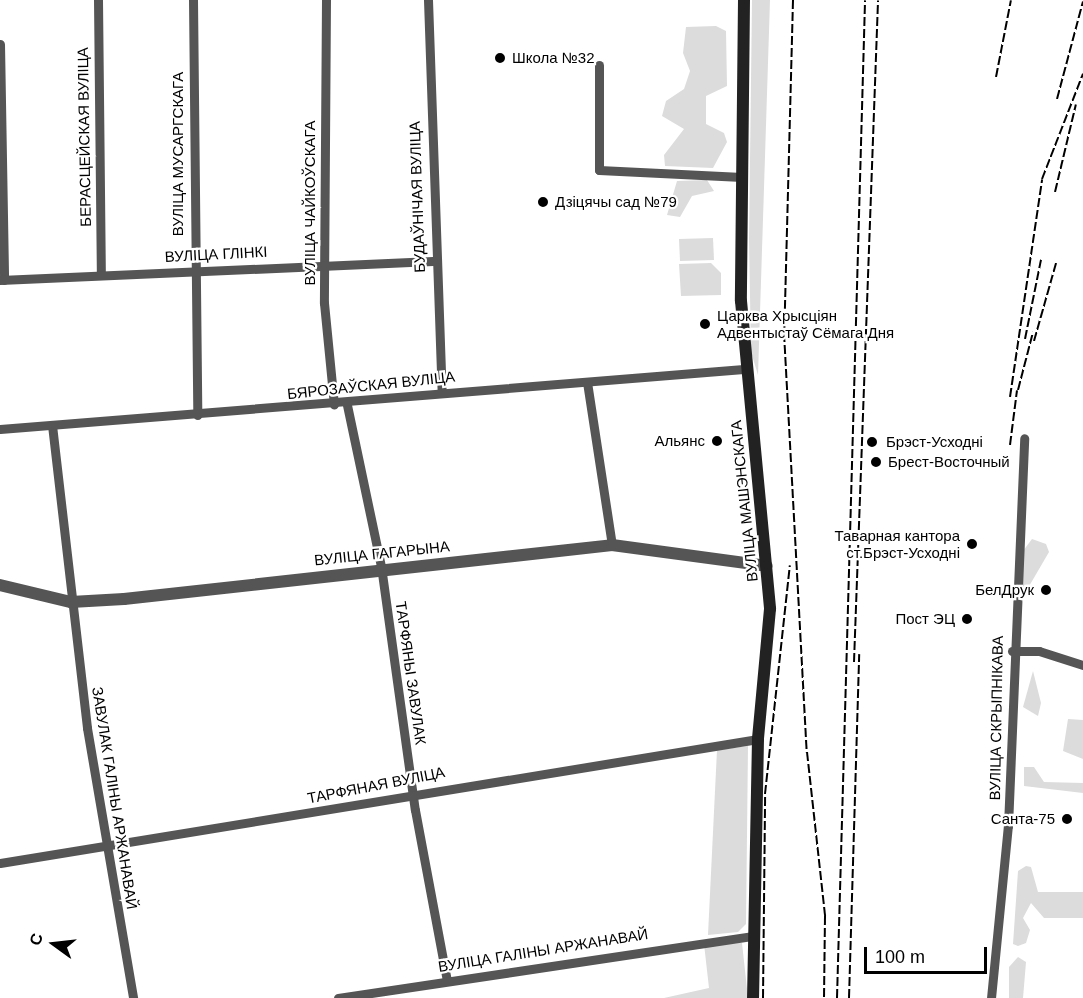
<!DOCTYPE html>
<meta charset="utf-8">
<style>
body{margin:0}
#map{position:relative;width:1083px;height:998px;overflow:hidden;background:#fff;font-family:Arial,sans-serif}
div>[style]{position:absolute}
[style*='--x']{left:calc(var(--x)*1px);top:calc(var(--y)*1px);width:calc(var(--w)*1px);rotate:calc(var(--a)*1deg)}
.green>*{inset:0;background:#dcdcdc}
.minor>*{height:9px;margin:-4.5px;padding:0 4.5px;transform-origin:4.5px;border-radius:4.5px;background:#555}
.tertiary>*{height:12px;margin:-6px;padding:0 6px;transform-origin:6px;border-radius:6px;background:#555}
.secondary>*{height:12px;margin:-6px;padding:0 6px;transform-origin:6px;border-radius:6px;background:#222}
.rail>*{height:2px;margin-top:-1px;transform-origin:0;background:repeating-linear-gradient(90deg,#000 0 9px,transparent 0 12px)}
.dots>*{width:16px;height:16px;translate:-50% -50%;box-sizing:border-box;border:3px solid #fff;border-radius:50%}
span{translate:-50% -50%;white-space:nowrap;text-align:center;line-height:1.15;-webkit-text-stroke:4.5px #fff;paint-order:stroke}
.poi-label{font-size:15px;color:#000}
.left{translate:0 -50%;text-align:left}
.right{translate:-100% -50%;text-align:right}
.street-label{font-size:15px;color:#000}
.north{position:absolute;left:24px;top:914px;width:60px;height:60px;-webkit-text-stroke:4px #fff;paint-order:stroke;rotate:285deg;font-size:16px;font-weight:700;line-height:24px;text-align:center;color:#000}
.north::after{content:'';display:block;margin:auto;width:21px;height:27px;background:#000;clip-path:polygon(50% 0,100% 100%,50% 72%,0 100%)}
.scale{position:absolute;left:864px;top:947px;width:123px;height:27px;box-sizing:border-box;border:3px solid #000;border-top:0;padding-left:8px;font-size:18px;line-height:21px;white-space:nowrap;color:#000;-webkit-text-stroke:4px #fff;paint-order:stroke}
</style>
<div id="map">
<div class="green">
<div style="clip-path:polygon(752px 0,770px 0,758px 375px,751px 352px,749px 240px)"></div>
<div style="clip-path:polygon(716px 26px,726px 31px,727px 86px,706px 96px,706px 124px,724px 133px,727px 142px,713px 168px,665px 166px,664px 155px,684px 129px,662px 116px,666px 101px,684px 89px,690px 71px,683px 53px,686px 27px)"></div>
<div style="clip-path:polygon(707px 180px,714px 191px,692px 196px,680px 217px,667px 215px,677px 181px)"></div>
<div style="clip-path:polygon(713px 238px,714px 260px,680px 261px,679px 239px)"></div>
<div style="clip-path:polygon(711px 263px,721px 273px,721px 295px,681px 296px,679px 264px)"></div>
<div style="clip-path:polygon(1032px 539px,1046px 544px,1049px 552px,1021px 600px,1023px 551px)"></div>
<div style="clip-path:polygon(1033px 671px,1041px 703px,1038px 716px,1023px 707px)"></div>
<div style="clip-path:polygon(1068px 719px,1083px 720px,1083px 759px,1063px 751px)"></div>
<div style="clip-path:polygon(748px 746px,746px 924px,738px 932px,708px 935px,717px 750px)"></div>
<div style="clip-path:polygon(1024px 767px,1034px 767px,1044px 782px,1083px 783px,1083px 793px,1024px 786px)"></div>
<div style="clip-path:polygon(1026px 866px,1031px 867px,1038px 892px,1083px 892px,1083px 918px,1044px 918px,1031px 903px,1023px 918px,1030px 930px,1026px 943px,1018px 946px,1013px 944px,1018px 871px)"></div>
<div style="clip-path:polygon(742px 943px,748px 998px,664px 998px,709px 988px,704px 944px)"></div>
<div style="clip-path:polygon(1018px 957px,1026px 962px,1023px 998px,1009px 998px,1009px 967px)"></div>
</div>
<div class="minor">
<div style="--x:98;--y:0;--w:274;--a:89.4"></div>
<div style="--x:193;--y:0;--w:415;--a:89.4"></div>
<div style="--x:326;--y:0;--w:303;--a:90.4"></div>
<div style="--x:324;--y:303;--w:102;--a:84.4"></div>
<div style="--x:428;--y:0;--w:393;--a:88"></div>
<div style="--x:0;--y:44;--w:236;--a:89"></div>
<div style="--x:599;--y:65;--w:105;--a:90"></div>
<div style="--x:599;--y:170;--w:143;--a:2.8"></div>
<div style="--x:0;--y:280;--w:433;--a:-2.5"></div>
<div style="--x:587;--y:382;--w:165;--a:81.3"></div>
<div style="--x:347;--y:405;--w:165;--a:78.1"></div>
<div style="--x:381;--y:566;--w:246;--a:82.1"></div>
<div style="--x:415;--y:810;--w:174;--a:79.4"></div>
<div style="--x:52;--y:425;--w:305;--a:83.4"></div>
<div style="--x:87;--y:728;--w:274;--a:80.3"></div>
<div style="--x:0;--y:429;--w:746;--a:-4.61"></div>
<div style="--x:1012;--y:651;--w:27;--a:0"></div>
<div style="--x:1039;--y:651;--w:46;--a:17.7"></div>
<div style="--x:0;--y:863;--w:768;--a:-9.29"></div>
<div style="--x:338;--y:998;--w:420;--a:-8.5"></div>
<div style="--x:991;--y:998;--w:173;--a:-84.4"></div>
<div style="--x:1008;--y:826;--w:388;--a:-87.6"></div>
</div>
<div class="tertiary">
<div style="--x:0;--y:585;--w:73;--a:13.5"></div>
<div style="--x:71;--y:602;--w:53;--a:-3.2"></div>
<div style="--x:124;--y:599;--w:491;--a:-6.3"></div>
<div style="--x:612;--y:545;--w:156;--a:7.7"></div>
</div>
<div class="secondary">
<div style="--x:744;--y:0;--w:301;--a:90.6"></div>
<div style="--x:741;--y:301;--w:309;--a:84.6"></div>
<div style="--x:770;--y:609;--w:131;--a:95.3"></div>
<div style="--x:758;--y:739;--w:259;--a:91.1"></div>
</div>
<div class="rail">
<div style="--x:793;--y:0;--w:333;--a:91.5"></div>
<div style="--x:784;--y:333;--w:420;--a:86.9"></div>
<div style="--x:807;--y:752;--w:165;--a:83.7"></div>
<div style="--x:825;--y:916;--w:82;--a:90.7"></div>
<div style="--x:996;--y:77;--w:78;--a:-79"></div>
<div style="--x:1057;--y:99;--w:101;--a:-75.1"></div>
<div style="--x:1055;--y:192;--w:90;--a:-76.6"></div>
<div style="--x:1025;--y:339;--w:81;--a:-78.6"></div>
<div style="--x:1034;--y:341;--w:81;--a:-74.2"></div>
<div style="--x:1018;--y:390;--w:60;--a:-75.5"></div>
<div style="--x:1010;--y:397;--w:220;--a:-81.6"></div>
<div style="--x:1042;--y:179;--w:113;--a:-68.7"></div>
<div style="--x:1010;--y:445;--w:55;--a:-82.7"></div>
<div style="--x:854;--y:662;--w:662;--a:-87.92"></div>
<div style="--x:763;--y:998;--w:204;--a:-89.4"></div>
<div style="--x:765;--y:794;--w:230;--a:-83.8"></div>
<div style="--x:837;--y:998;--w:998;--a:-88.39"></div>
<div style="--x:849;--y:998;--w:344;--a:-88.3"></div>
</div>
<div class="dots">
<div style="left:500px;top:58px;background:#000"></div>
<div style="left:543px;top:202px;background:#000"></div>
<div style="left:705px;top:324px;background:#000"></div>
<div style="left:717px;top:441px;background:#000"></div>
<div style="left:872px;top:442px;background:#000"></div>
<div style="left:876px;top:462px;background:#000"></div>
<div style="left:972px;top:544px;background:#000"></div>
<div style="left:1046px;top:590px;background:#000"></div>
<div style="left:967px;top:619px;background:#000"></div>
<div style="left:1067px;top:819px;background:#000"></div>
</div>
<div class="poi-label">
<span class="left" style="left:512px;top:58px">Школа №32</span>
<span class="left" style="left:555px;top:202px">Дзіцячы сад №79</span>
<span class="left" style="left:717px;top:324px">Царква Хрысціян<br>Адвентыстаў Сёмага Дня</span>
<span class="right" style="left:705px;top:441px">Альянс</span>
<span class="left" style="left:886px;top:442px">Брэст-Усходні</span>
<span class="left" style="left:888px;top:462px">Брест-Восточный</span>
<span class="right" style="left:960px;top:544px">Таварная кантора<br>ст.Брэст-Усходні</span>
<span class="right" style="left:1034px;top:590px">БелДрук</span>
<span class="right" style="left:955px;top:619px">Пост ЭЦ</span>
<span class="right" style="left:1055px;top:819px">Санта-75</span>
</div>
<div class="street-label">
<span style="left:84px;top:137px;rotate:-91deg">БЕРАСЦЕЙСКАЯ ВУЛІЦА</span>
<span style="left:178px;top:154px;rotate:-90deg">ВУЛІЦА МУСАРГСКАГА</span>
<span style="left:417px;top:197px;rotate:-92deg">БУДАЎНІЧАЯ ВУЛІЦА</span>
<span style="left:310px;top:203px;rotate:-90deg">ВУЛІЦА ЧАЙКОЎСКАГА</span>
<span style="left:216px;top:254px;rotate:-3deg">ВУЛІЦА ГЛІНКІ</span>
<span style="left:371px;top:385px;rotate:-6deg">БЯРОЗАЎСКАЯ ВУЛІЦА</span>
<span style="left:744px;top:501px;rotate:-96deg">ВУЛІЦА МАШЭНСКАГА</span>
<span style="left:382px;top:553px;rotate:-6deg">ВУЛІЦА ГАГАРЫНА</span>
<span style="left:411px;top:673px;rotate:82deg">ТАРФЯНЫ ЗАВУЛАК</span>
<span style="left:996px;top:718px;rotate:-89deg">ВУЛІЦА СКРЫПНІКАВА</span>
<span style="left:376px;top:785px;rotate:-11deg">ТАРФЯНАЯ ВУЛІЦА</span>
<span style="left:115px;top:798px;rotate:81deg">ЗАВУЛАК ГАЛІНЫ АРЖАНАВАЙ</span>
<span style="left:543px;top:950px;rotate:-9deg">ВУЛІЦА ГАЛІНЫ АРЖАНАВАЙ</span>
</div>
<div class="north">С</div>
<div class="scale">100 m</div>
</div>
